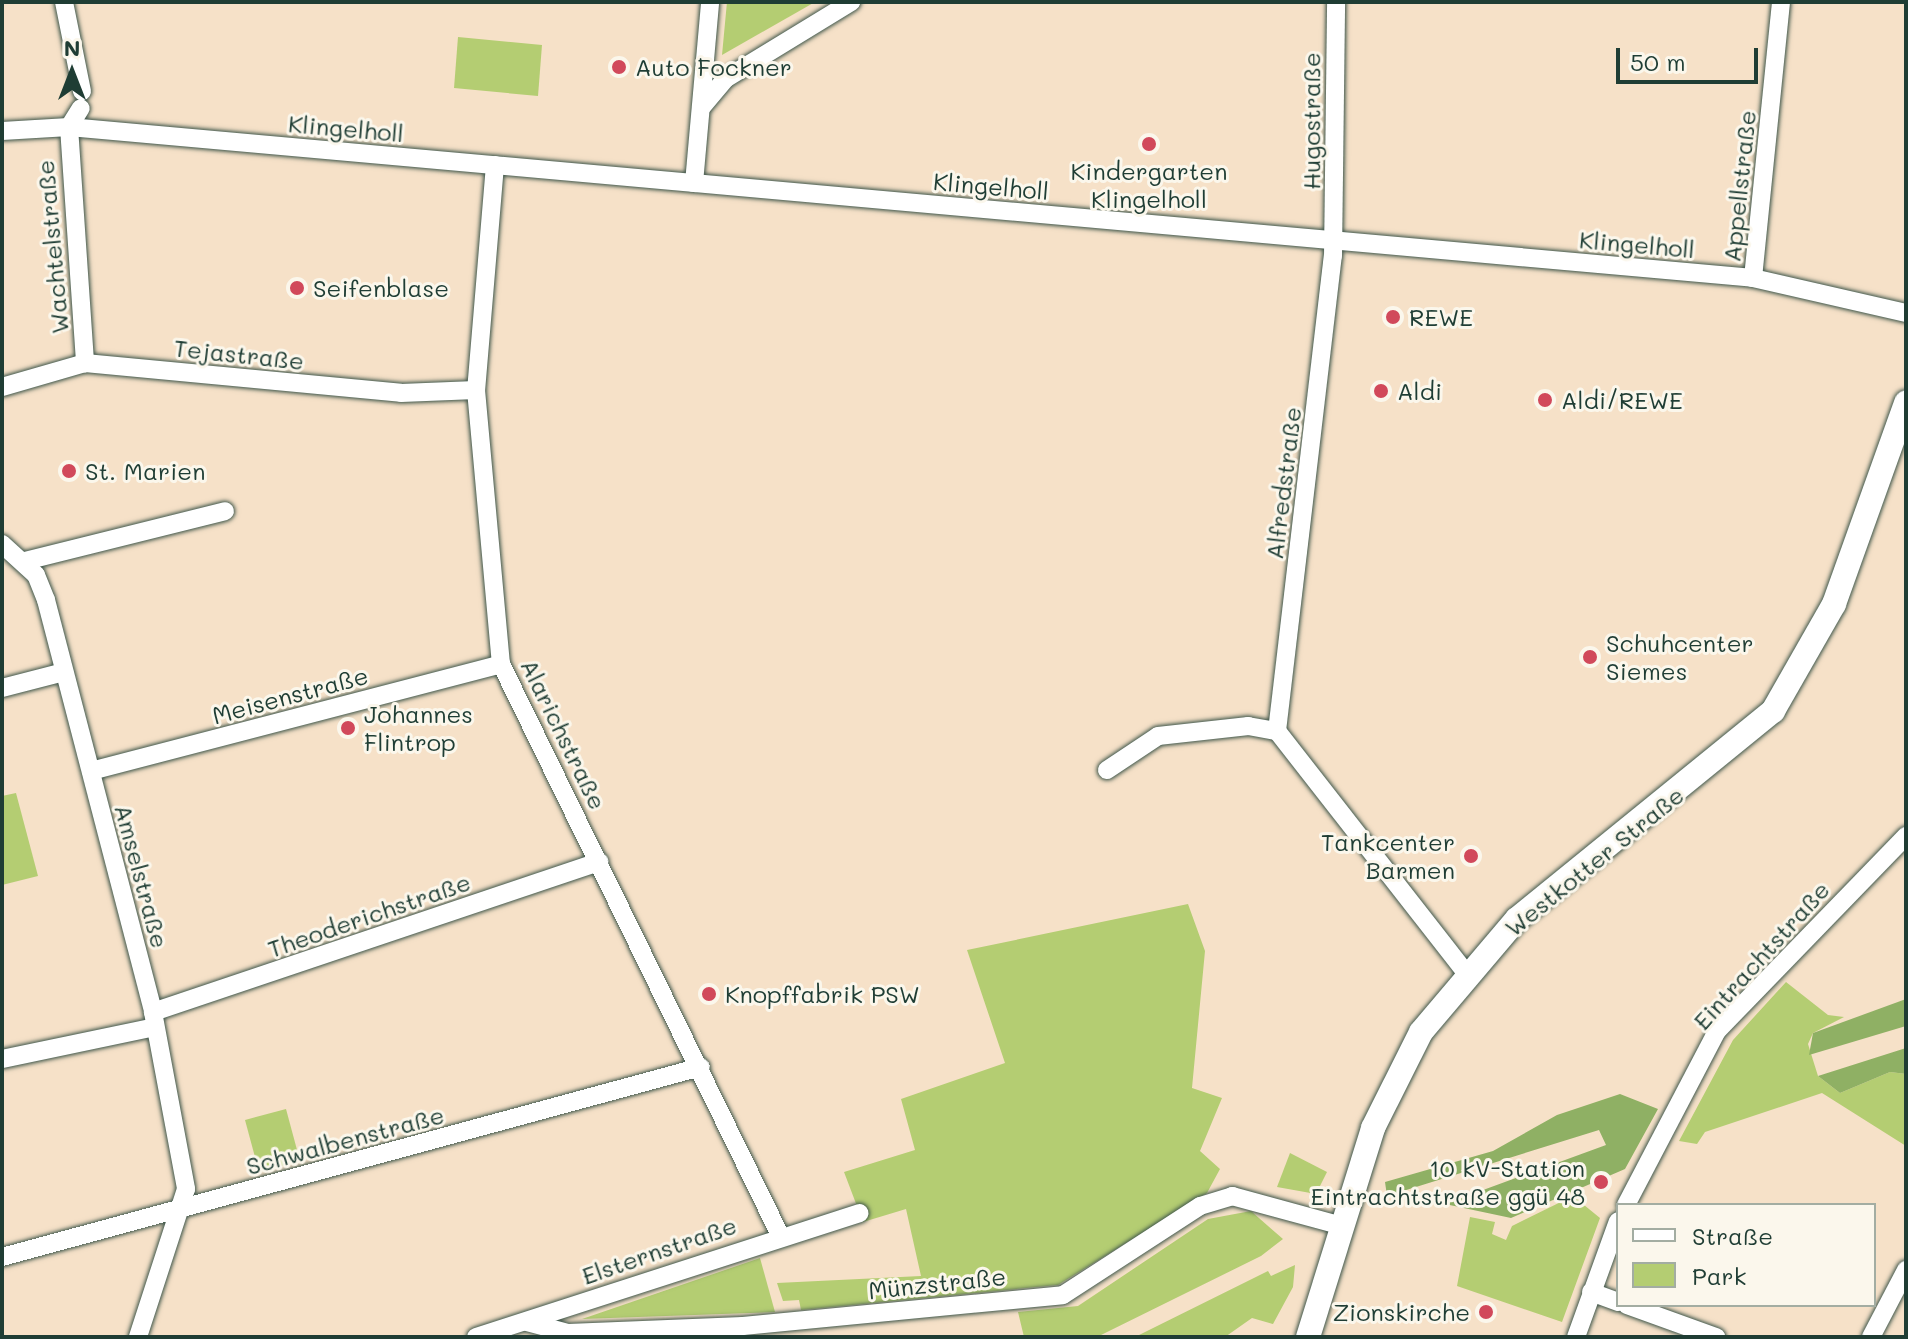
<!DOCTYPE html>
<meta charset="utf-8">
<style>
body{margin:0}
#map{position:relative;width:1908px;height:1339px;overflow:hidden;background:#f6e1c8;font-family:Mali,sans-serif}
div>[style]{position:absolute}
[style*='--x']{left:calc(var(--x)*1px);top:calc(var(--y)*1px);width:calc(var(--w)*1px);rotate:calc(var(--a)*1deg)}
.green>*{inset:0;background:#b4cd72}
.forest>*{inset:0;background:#8fb064}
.roads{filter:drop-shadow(0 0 2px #3f564a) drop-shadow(0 0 2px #3f564a)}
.minor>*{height:18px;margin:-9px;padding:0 9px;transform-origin:9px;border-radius:9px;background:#fff}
.major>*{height:24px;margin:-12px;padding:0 12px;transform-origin:12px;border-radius:12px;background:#fff}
.dots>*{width:22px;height:22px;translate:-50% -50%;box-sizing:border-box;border:4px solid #fbf7ec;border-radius:50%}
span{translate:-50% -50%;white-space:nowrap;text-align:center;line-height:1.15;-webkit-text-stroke:6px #fbf7ec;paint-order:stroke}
.poi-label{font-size:24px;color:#1f3d34}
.left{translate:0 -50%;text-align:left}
.right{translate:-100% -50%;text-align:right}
.street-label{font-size:24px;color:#1f3d34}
.frame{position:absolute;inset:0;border:4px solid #1f3d34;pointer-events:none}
.legend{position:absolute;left:1616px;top:1203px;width:260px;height:104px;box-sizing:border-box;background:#fbf7ec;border:2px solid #a3ada2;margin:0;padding:10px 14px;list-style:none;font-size:24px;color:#1f3d34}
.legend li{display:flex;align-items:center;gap:16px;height:40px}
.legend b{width:40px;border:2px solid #a3ada2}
.north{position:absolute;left:32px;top:32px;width:80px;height:80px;-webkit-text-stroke:6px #fbf7ec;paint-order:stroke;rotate:0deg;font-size:22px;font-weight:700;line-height:32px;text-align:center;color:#1f3d34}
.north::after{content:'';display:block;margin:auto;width:28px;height:36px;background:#1f3d34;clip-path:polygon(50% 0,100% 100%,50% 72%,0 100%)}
.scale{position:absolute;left:1616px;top:48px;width:142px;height:36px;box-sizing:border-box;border:4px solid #1f3d34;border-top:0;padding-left:10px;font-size:24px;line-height:28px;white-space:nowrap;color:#1f3d34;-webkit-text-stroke:6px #fbf7ec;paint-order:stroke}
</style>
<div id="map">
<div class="green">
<div style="clip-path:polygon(727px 2px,815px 2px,722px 55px)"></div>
<div style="clip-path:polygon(458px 37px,542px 45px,538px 96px,454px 88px)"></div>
<div style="clip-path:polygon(16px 793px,38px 876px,2px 885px,2px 796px)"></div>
<div style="clip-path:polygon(1188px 904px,1205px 951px,1192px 1088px,1222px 1098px,1200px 1151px,1220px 1169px,1207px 1193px,1058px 1285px,801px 1310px,799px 1300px,783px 1301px,777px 1283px,921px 1276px,906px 1209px,863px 1222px,844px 1172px,915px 1150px,901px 1099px,1005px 1063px,967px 950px)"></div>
<div style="clip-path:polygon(1786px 982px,1828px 1015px,1844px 1017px,1813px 1033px,1808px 1044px,1818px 1076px,1840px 1093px,1890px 1072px,1906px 1074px,1906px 1146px,1822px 1093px,1705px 1132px,1697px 1144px,1679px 1141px,1733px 1040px)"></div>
<div style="clip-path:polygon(286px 1109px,300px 1161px,259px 1172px,245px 1120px)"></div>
<div style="clip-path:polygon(1290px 1153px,1327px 1172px,1316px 1194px,1277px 1187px)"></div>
<div style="clip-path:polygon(1573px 1196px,1600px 1218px,1562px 1322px,1457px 1286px,1470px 1217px,1495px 1222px,1492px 1234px,1506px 1240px,1512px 1226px)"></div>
<div style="clip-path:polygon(1251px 1211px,1283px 1239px,1261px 1256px,1097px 1337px,1024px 1337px,1018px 1312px,1078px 1306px,1208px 1219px)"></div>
<div style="clip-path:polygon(760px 1258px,775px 1312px,582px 1319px)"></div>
<div style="clip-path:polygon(1295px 1265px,1293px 1287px,1273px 1324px,1252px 1318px,1225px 1337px,1135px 1337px,1268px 1271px,1271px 1276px)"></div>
</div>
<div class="forest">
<div style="clip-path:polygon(1906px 999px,1906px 1026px,1809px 1055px,1813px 1033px)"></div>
<div style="clip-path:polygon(1906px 1048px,1906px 1074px,1890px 1072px,1840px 1093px,1818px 1076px)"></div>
<div style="clip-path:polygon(1620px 1094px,1658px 1109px,1625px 1169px,1511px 1218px,1445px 1204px,1606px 1145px,1599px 1130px,1387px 1196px,1385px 1182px,1493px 1151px,1557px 1115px)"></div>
</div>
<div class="roads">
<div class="minor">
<div style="--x:64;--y:2;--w:91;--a:78.6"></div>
<div style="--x:701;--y:108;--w:38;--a:-50"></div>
<div style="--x:725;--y:79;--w:148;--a:-31.4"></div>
<div style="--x:69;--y:127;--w:237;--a:86.1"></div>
<div style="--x:69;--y:127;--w:22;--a:-58"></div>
<div style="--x:2;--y:131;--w:67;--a:-3.4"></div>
<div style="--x:69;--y:127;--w:1691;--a:5.12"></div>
<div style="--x:1753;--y:278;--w:157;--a:12.9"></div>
<div style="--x:495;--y:165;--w:226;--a:94.8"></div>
<div style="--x:476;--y:390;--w:275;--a:84.8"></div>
<div style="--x:501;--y:664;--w:633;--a:63.96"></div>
<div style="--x:694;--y:183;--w:182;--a:-84.9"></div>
<div style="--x:1753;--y:278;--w:277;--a:-84.2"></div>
<div style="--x:2;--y:387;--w:86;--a:-16.1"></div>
<div style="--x:85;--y:363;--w:317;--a:5.4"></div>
<div style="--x:401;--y:393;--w:75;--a:-2.3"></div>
<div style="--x:2;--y:544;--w:46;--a:42.4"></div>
<div style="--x:36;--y:575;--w:27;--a:68"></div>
<div style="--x:46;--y:600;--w:426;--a:75.4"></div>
<div style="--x:153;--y:1012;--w:180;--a:79.4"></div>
<div style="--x:186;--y:1189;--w:156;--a:108"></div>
<div style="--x:25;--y:561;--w:206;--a:-14"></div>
<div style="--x:2;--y:688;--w:64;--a:-14.5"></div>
<div style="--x:1277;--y:731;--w:478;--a:-83.3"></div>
<div style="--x:1333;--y:256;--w:254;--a:-89.3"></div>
<div style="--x:1107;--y:770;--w:61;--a:-33.7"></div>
<div style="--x:1158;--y:736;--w:91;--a:-6.3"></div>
<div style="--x:1248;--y:726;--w:29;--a:10"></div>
<div style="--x:1277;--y:731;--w:307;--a:52"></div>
<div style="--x:91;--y:771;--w:424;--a:-14.6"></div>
<div style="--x:153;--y:1012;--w:471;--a:-18.6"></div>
<div style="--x:2;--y:1059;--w:156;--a:-11.8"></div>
<div style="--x:1626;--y:1205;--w:196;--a:-62.4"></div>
<div style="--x:1717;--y:1031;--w:272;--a:-45.9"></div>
<div style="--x:2;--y:1257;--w:724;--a:-15.21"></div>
<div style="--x:1591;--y:1292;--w:29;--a:20"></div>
<div style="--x:1627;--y:1305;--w:95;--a:19.8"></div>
<div style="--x:527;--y:1322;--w:42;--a:15"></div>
<div style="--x:568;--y:1333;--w:175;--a:-2.3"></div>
<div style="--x:743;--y:1326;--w:321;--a:-5.5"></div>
<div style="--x:1063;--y:1295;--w:163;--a:-33"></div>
<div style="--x:1200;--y:1206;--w:34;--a:-17"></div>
<div style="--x:1232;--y:1196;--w:111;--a:15.2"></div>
<div style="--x:476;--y:1337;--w:403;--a:-17.9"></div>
<div style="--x:1576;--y:1337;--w:123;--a:-70.1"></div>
<div style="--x:1871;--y:1337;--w:76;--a:-62.4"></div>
</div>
<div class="major">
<div style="--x:1308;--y:1337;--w:219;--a:-72.7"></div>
<div style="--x:1373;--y:1128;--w:107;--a:-63.4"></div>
<div style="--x:1421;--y:1032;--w:148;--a:-49.7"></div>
<div style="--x:1517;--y:919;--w:330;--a:-39.1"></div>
<div style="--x:1773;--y:711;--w:123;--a:-60.3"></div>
<div style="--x:1834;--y:604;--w:214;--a:-70.3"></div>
</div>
</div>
<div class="dots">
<div style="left:619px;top:67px;background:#d1495b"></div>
<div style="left:1149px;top:144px;background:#d1495b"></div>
<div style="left:297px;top:288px;background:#d1495b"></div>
<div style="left:1393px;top:317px;background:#d1495b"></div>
<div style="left:1381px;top:391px;background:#d1495b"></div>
<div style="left:1545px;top:400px;background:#d1495b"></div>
<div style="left:69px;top:471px;background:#d1495b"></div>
<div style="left:1590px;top:657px;background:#d1495b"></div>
<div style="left:348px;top:728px;background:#d1495b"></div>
<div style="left:1471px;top:856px;background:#d1495b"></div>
<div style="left:709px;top:994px;background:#d1495b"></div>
<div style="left:1601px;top:1182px;background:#d1495b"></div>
<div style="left:1486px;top:1312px;background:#d1495b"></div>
</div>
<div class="poi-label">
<span class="left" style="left:635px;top:67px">Auto Fockner</span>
<span style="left:1149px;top:185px">Kindergarten<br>Klingelholl</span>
<span class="left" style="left:313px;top:288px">Seifenblase</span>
<span class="left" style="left:1409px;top:317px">REWE</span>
<span class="left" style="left:1397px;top:391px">Aldi</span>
<span class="left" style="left:1561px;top:400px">Aldi/REWE</span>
<span class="left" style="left:85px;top:471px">St. Marien</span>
<span class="left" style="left:1606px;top:657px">Schuhcenter<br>Siemes</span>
<span class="left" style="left:364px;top:728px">Johannes<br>Flintrop</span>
<span class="right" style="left:1455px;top:856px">Tankcenter<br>Barmen</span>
<span class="left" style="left:725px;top:994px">Knopffabrik PSW</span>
<span class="right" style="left:1585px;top:1182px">10 kV-Station<br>Eintrachtstraße ggü 48</span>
<span class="right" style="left:1470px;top:1312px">Zionskirche</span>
</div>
<div class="street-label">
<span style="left:1311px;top:121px;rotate:-90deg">Hugostraße</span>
<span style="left:346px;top:128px;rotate:5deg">Klingelholl</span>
<span style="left:991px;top:186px;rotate:5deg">Klingelholl</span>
<span style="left:1739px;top:186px;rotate:-84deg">Appellstraße</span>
<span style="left:1637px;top:244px;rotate:5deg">Klingelholl</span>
<span style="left:52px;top:247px;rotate:-95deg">Wachtelstraße</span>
<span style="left:239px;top:354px;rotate:6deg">Tejastraße</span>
<span style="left:1283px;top:483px;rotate:-83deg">Alfredstraße</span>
<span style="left:290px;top:695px;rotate:-15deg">Meisenstraße</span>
<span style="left:564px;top:734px;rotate:64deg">Alarichstraße</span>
<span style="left:1594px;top:861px;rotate:-39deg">Westkotter Straße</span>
<span style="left:142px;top:876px;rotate:75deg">Amselstraße</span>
<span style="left:369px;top:915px;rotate:-19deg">Theoderichstraße</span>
<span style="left:1761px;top:955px;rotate:-48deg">Eintrachtstraße</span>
<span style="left:345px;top:1140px;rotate:-15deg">Schwalbenstraße</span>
<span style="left:659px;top:1250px;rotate:-19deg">Elsternstraße</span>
<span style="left:937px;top:1283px;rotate:-6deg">Münzstraße</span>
</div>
<div class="frame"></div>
<ul class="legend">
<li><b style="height:10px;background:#fff"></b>Straße</li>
<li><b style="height:22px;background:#b4cd72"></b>Park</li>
</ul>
<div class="north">N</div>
<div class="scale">50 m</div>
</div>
